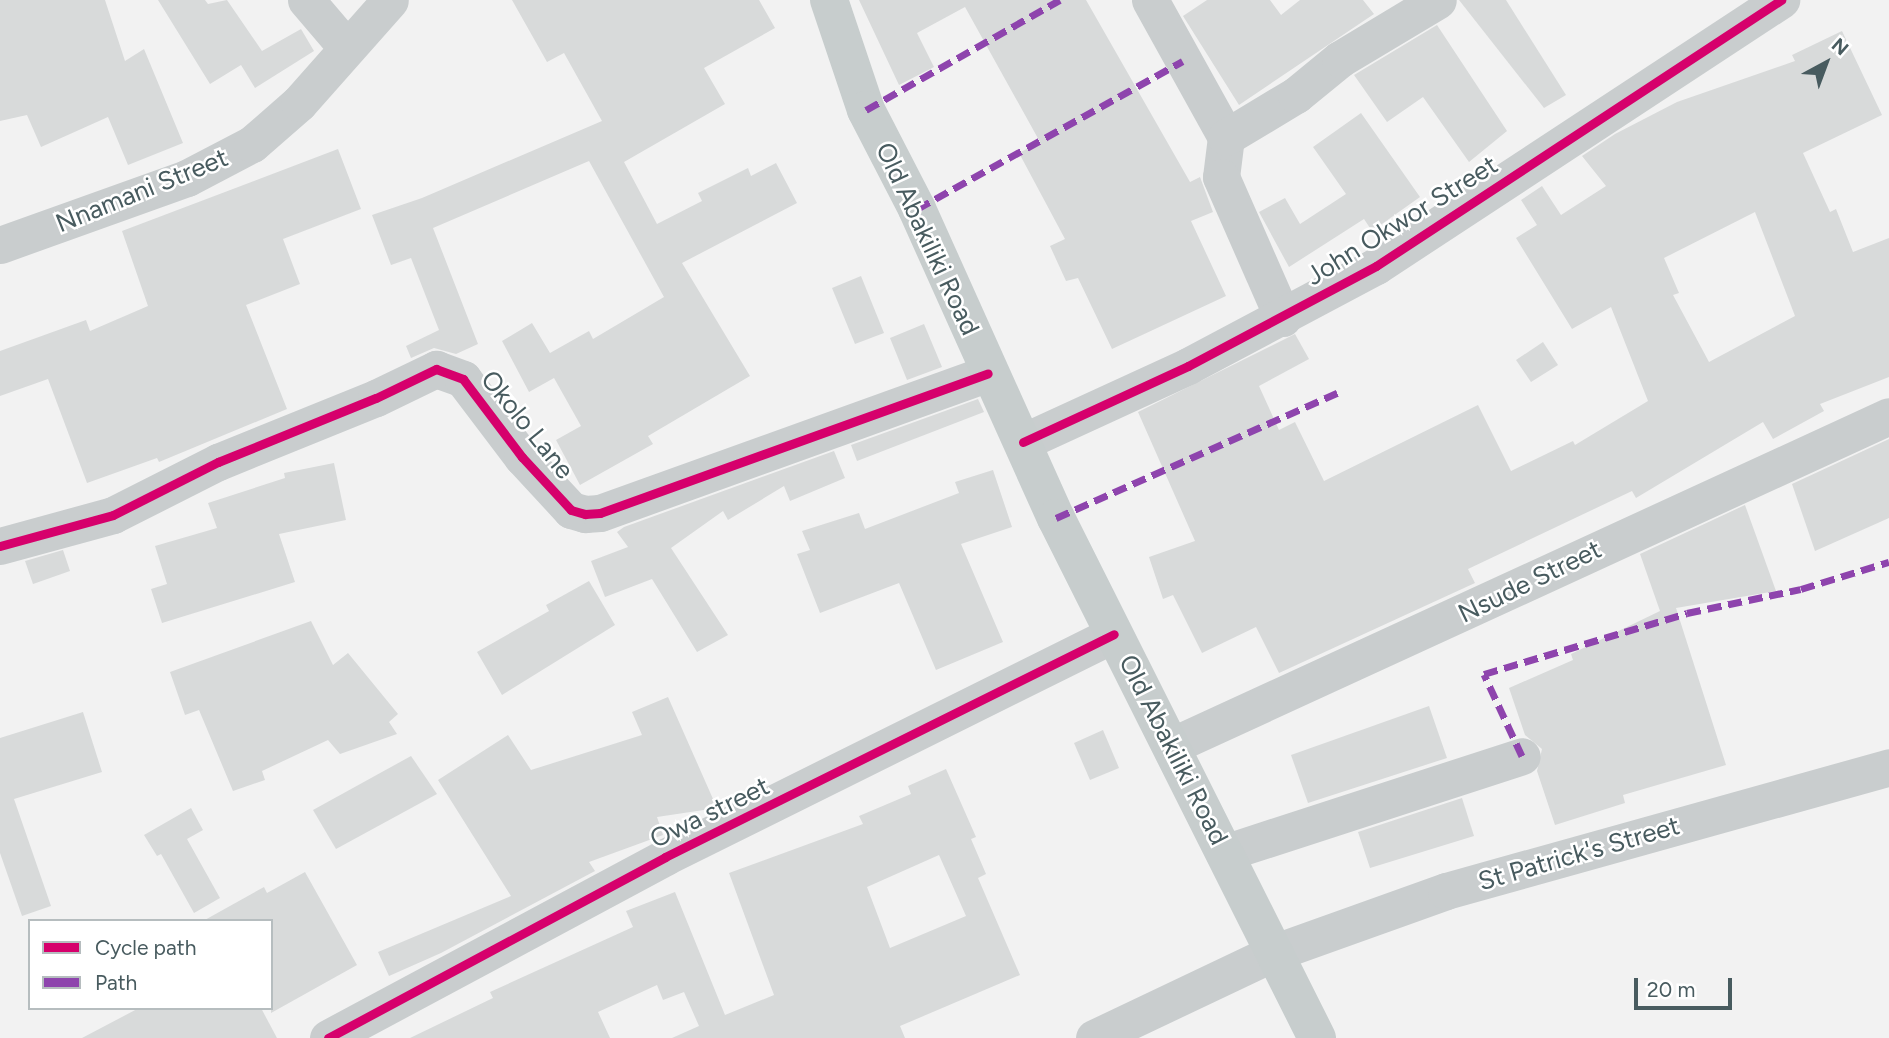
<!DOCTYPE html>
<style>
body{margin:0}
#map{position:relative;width:1889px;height:1038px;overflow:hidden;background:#f2f2f2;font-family:Figtree,sans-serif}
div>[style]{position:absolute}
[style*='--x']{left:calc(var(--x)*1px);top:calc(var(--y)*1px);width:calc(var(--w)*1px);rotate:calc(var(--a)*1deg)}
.building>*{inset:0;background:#d8dada}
.minor>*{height:37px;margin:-18.5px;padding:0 18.5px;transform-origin:18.5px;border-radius:18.5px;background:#c9cdce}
.major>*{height:38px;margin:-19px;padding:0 19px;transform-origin:19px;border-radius:19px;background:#c7cdcd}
.quiet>*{height:7px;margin-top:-3.5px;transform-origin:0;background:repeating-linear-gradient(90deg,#8e44ad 0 14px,transparent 0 21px)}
.cycleway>*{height:9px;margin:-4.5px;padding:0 4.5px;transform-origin:4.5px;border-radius:4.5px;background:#d6006c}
span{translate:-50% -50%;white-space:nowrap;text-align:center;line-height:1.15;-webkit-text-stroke:5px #fff;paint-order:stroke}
.street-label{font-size:26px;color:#485b5f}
.legend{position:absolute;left:28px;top:919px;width:245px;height:91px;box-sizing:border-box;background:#fff;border:2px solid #b6bdbf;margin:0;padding:9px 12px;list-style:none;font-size:21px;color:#485b5f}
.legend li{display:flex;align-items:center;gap:14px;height:35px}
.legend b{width:35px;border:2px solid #b6bdbf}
.north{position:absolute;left:1791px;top:28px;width:70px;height:70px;-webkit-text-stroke:5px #fff;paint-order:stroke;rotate:41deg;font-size:19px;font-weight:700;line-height:28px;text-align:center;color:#485b5f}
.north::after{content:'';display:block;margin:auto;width:24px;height:32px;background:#485b5f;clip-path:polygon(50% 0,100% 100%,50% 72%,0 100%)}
.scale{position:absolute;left:1634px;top:978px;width:98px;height:32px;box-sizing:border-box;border:4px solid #485b5f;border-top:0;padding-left:9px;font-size:21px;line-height:24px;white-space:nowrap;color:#485b5f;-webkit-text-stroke:5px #fff;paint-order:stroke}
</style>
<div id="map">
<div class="building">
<div style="clip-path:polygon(0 0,105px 0,125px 61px,144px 49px,183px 143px,128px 165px,108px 117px,41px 147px,27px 115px,0 121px)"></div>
<div style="clip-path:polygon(158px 0,205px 0,208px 4px,227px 0,262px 51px,301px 29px,314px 51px,255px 88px,241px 65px,210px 84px)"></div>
<div style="clip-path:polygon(512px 0,759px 0,775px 28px,704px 68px,725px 104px,624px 162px,657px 224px,702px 201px,698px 193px,748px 168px,751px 176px,776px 163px,797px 203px,682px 263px,750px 376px,648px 436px,653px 444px,580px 485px,556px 440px,581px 426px,554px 378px,529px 392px,502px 341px,532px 323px,550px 353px,589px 331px,593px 339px,664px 297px,589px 161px,433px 228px,478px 344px,456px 354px,434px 348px,411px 358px,406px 346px,439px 330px,411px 258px,391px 265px,372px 215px,422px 198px,602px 121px,564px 53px,547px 62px)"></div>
<div style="clip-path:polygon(859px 0,1086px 0,1190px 182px,1200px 177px,1213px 212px,1191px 221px,1226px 296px,1112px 349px,1078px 278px,1066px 281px,1050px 246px,1065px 239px,1019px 153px,1040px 142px,965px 7px,917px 33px,934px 67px,899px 85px)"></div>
<div style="clip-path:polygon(1207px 0,1270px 0,1281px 15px,1300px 0,1363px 0,1374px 14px,1239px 105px,1183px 16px)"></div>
<div style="clip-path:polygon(1459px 0,1506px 0,1566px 95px,1544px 108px)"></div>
<div style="clip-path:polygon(1437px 25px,1507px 131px,1469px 162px,1423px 97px,1387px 122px,1354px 75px)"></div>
<div style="clip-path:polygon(evenodd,1842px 31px,1882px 115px,1803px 153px,1830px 212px,1836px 209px,1853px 252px,1889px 238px,1889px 377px,1820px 404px,1824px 411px,1773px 439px,1763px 422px,1636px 498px,1632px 491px,1468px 569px,1475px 583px,1279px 673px,1256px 627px,1202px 653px,1173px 595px,1163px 599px,1149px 557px,1195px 541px,1138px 412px,1295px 334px,1309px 359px,1259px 386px,1279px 430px,1295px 422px,1324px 481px,1478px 405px,1511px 471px,1573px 441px,1575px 445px,1648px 401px,1611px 307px,1572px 329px,1516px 238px,1537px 225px,1521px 200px,1542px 186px,1561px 215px,1606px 186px,1582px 156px,1615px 134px,1677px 102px,1795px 61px,1792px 55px,1842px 31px,1755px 212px,1795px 316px,1709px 362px,1673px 295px,1679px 293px,1664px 258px,1755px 212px)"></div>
<div style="clip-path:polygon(1361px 113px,1420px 197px,1372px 231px,1364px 219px,1289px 267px,1259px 212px,1285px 198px,1300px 224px,1346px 194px,1313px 147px)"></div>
<div style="clip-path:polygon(338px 149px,361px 209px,283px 239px,300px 284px,246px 305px,287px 409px,159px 462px,157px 458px,87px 483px,48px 379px,0 396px,0 351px,86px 320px,90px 331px,148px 306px,122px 231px)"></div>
<div style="clip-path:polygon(861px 276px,884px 333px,855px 344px,832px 288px)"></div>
<div style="clip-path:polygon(924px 324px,942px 367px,907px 380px,890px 338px)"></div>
<div style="clip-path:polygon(1543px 342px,1558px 365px,1531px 382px,1516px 360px)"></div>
<div style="clip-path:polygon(978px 399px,984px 412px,857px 461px,851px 445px)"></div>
<div style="clip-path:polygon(1889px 439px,1889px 518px,1815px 551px,1792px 484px)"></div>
<div style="clip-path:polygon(834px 451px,845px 478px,790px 501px,784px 486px,728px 520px,723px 511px,671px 548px,728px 635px,697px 652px,652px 579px,605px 597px,591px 561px,628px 547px,617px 532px,624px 527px)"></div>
<div style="clip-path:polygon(334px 463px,346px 520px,279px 534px,295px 582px,162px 623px,151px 589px,167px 584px,155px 546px,217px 528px,208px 503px,285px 478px,284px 473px)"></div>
<div style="clip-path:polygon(993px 470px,1012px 527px,961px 544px,1003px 642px,936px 670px,899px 583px,820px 613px,797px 554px,810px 550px,802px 531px,859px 513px,865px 529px,959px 493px,955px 482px)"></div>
<div style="clip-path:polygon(1745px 505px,1776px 591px,1676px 608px,1726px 765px,1623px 795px,1625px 803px,1555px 825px,1537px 771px,1542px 749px,1525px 735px,1509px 688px,1573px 660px,1571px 654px,1660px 611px,1640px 554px)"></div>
<div style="clip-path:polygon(63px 550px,70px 571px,33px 584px,25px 561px)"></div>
<div style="clip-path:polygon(589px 581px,615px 625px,502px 695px,477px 652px,549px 611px,546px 605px)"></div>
<div style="clip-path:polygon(311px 621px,333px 665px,348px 653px,398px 714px,389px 722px,397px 734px,340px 754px,328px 740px,262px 771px,265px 780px,233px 791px,199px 710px,185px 715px,170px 672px)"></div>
<div style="clip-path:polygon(668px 697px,717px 808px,657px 817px,663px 835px,589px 862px,595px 871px,441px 953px,389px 976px,378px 952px,511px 896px,438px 780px,508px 735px,531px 770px,642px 735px,632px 712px)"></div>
<div style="clip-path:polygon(1429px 706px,1447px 758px,1308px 803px,1291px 755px)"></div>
<div style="clip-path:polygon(83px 712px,102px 772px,14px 799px,51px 906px,22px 916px,0 853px,0 738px)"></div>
<div style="clip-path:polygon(1103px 730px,1119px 768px,1090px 780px,1074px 743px)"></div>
<div style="clip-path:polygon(411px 756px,437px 794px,336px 849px,313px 810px)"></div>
<div style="clip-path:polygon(evenodd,946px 769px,976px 837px,971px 839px,986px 874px,978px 878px,1020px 975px,900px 1026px,905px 1038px,672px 1038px,699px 1026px,684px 992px,663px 1000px,657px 985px,598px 1012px,610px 1038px,410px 1038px,493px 998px,490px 992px,633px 927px,626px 911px,675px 892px,725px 1015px,774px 995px,729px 873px,863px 824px,859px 816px,911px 794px,908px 786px,946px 769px,939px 855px,966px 916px,890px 948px,867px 887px,939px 855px)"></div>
<div style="clip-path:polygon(1462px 798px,1474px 836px,1370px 868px,1358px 832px)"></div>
<div style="clip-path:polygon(191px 808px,203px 830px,187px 839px,220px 898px,194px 913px,161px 854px,157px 856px,144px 835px)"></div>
<div style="clip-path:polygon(305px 872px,357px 965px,271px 1013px,271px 921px,203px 921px,264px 887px,267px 893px)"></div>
<div style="clip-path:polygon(139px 1008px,261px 1008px,277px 1038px,82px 1038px)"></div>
</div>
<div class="minor">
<div style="--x:306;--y:0;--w:63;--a:49.5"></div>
<div style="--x:1150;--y:0;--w:157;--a:61"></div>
<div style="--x:1226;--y:137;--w:40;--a:97.1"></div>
<div style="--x:1221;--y:177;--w:154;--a:66.3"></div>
<div style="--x:1226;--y:137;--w:82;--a:-31"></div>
<div style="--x:1296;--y:95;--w:57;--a:-39.3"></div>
<div style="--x:1340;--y:59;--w:114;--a:-31"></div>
<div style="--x:0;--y:245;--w:199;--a:-19.7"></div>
<div style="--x:187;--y:178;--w:73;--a:-27.6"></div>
<div style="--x:252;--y:144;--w:62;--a:-41.1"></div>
<div style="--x:299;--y:103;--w:137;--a:-48.5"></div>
<div style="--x:1023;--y:442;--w:182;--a:-24.7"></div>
<div style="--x:1188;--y:366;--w:213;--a:-28"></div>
<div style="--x:1376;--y:266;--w:485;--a:-33.3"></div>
<div style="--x:0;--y:546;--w:117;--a:-15.3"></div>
<div style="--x:113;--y:515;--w:118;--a:-26.8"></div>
<div style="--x:218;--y:462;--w:170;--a:-22.1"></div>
<div style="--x:376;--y:398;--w:67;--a:-25.8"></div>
<div style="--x:436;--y:369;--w:29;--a:20"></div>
<div style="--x:463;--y:379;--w:98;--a:52.9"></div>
<div style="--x:522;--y:457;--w:72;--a:47.2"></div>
<div style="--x:571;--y:510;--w:15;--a:16"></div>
<div style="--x:585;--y:514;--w:15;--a:-4"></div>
<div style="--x:600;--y:513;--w:412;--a:-19.8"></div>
<div style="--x:1171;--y:746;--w:790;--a:-24.68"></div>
<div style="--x:1224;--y:853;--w:313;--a:-18"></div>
<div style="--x:328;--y:1038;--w:383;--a:-28.2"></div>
<div style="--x:665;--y:857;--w:501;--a:-26.41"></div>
<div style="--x:1094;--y:1038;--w:198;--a:-25.4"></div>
<div style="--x:1273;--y:953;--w:184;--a:-19.7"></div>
<div style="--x:1446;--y:891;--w:460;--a:-15.6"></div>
</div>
<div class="major">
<div style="--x:829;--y:0;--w:116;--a:71.4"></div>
<div style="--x:866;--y:110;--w:111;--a:62.7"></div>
<div style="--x:917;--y:209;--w:339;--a:65.8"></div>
<div style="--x:1056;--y:518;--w:582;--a:63.35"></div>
</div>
<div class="quiet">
<div style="--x:866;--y:110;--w:223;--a:-29.6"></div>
<div style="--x:917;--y:209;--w:304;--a:-29.1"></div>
<div style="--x:1056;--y:518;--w:308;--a:-24"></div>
<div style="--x:1522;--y:756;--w:90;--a:-114.9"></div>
<div style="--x:1484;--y:674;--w:212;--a:-16.7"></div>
<div style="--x:1687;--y:613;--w:116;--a:-11.9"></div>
<div style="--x:1801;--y:589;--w:92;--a:-17.1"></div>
</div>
<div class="cycleway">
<div style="--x:1023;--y:442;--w:182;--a:-24.7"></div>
<div style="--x:1188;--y:366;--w:213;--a:-28"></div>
<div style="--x:1376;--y:266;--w:485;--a:-33.3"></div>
<div style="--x:0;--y:546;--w:117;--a:-15.3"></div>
<div style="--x:113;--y:515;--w:118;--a:-26.8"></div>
<div style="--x:218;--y:462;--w:170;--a:-22.1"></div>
<div style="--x:376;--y:398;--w:67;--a:-25.8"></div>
<div style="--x:436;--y:369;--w:29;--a:20"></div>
<div style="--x:463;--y:379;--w:98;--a:52.9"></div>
<div style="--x:522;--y:457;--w:72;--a:47.2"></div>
<div style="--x:571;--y:510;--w:15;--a:16"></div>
<div style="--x:585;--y:514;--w:15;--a:-4"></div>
<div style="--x:600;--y:513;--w:412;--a:-19.8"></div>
<div style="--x:328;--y:1038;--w:383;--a:-28.2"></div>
<div style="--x:665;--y:857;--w:501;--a:-26.41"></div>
</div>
<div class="street-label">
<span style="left:142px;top:191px;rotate:-22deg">Nnamani Street</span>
<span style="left:1402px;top:221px;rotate:-32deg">John Okwor Street</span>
<span style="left:927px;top:239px;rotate:65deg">Old Abakiliki Road</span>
<span style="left:527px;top:425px;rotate:51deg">Okolo Lane</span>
<span style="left:1530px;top:582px;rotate:-26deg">Nsude Street</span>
<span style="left:1173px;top:750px;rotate:63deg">Old Abakiliki Road</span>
<span style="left:710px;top:813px;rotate:-26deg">Owa street</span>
<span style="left:1579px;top:854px;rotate:-16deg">St Patrick's Street</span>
</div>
<ul class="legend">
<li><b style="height:9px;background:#d6006c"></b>Cycle path</li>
<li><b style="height:9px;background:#8e44ad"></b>Path</li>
</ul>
<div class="north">N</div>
<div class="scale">20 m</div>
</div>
